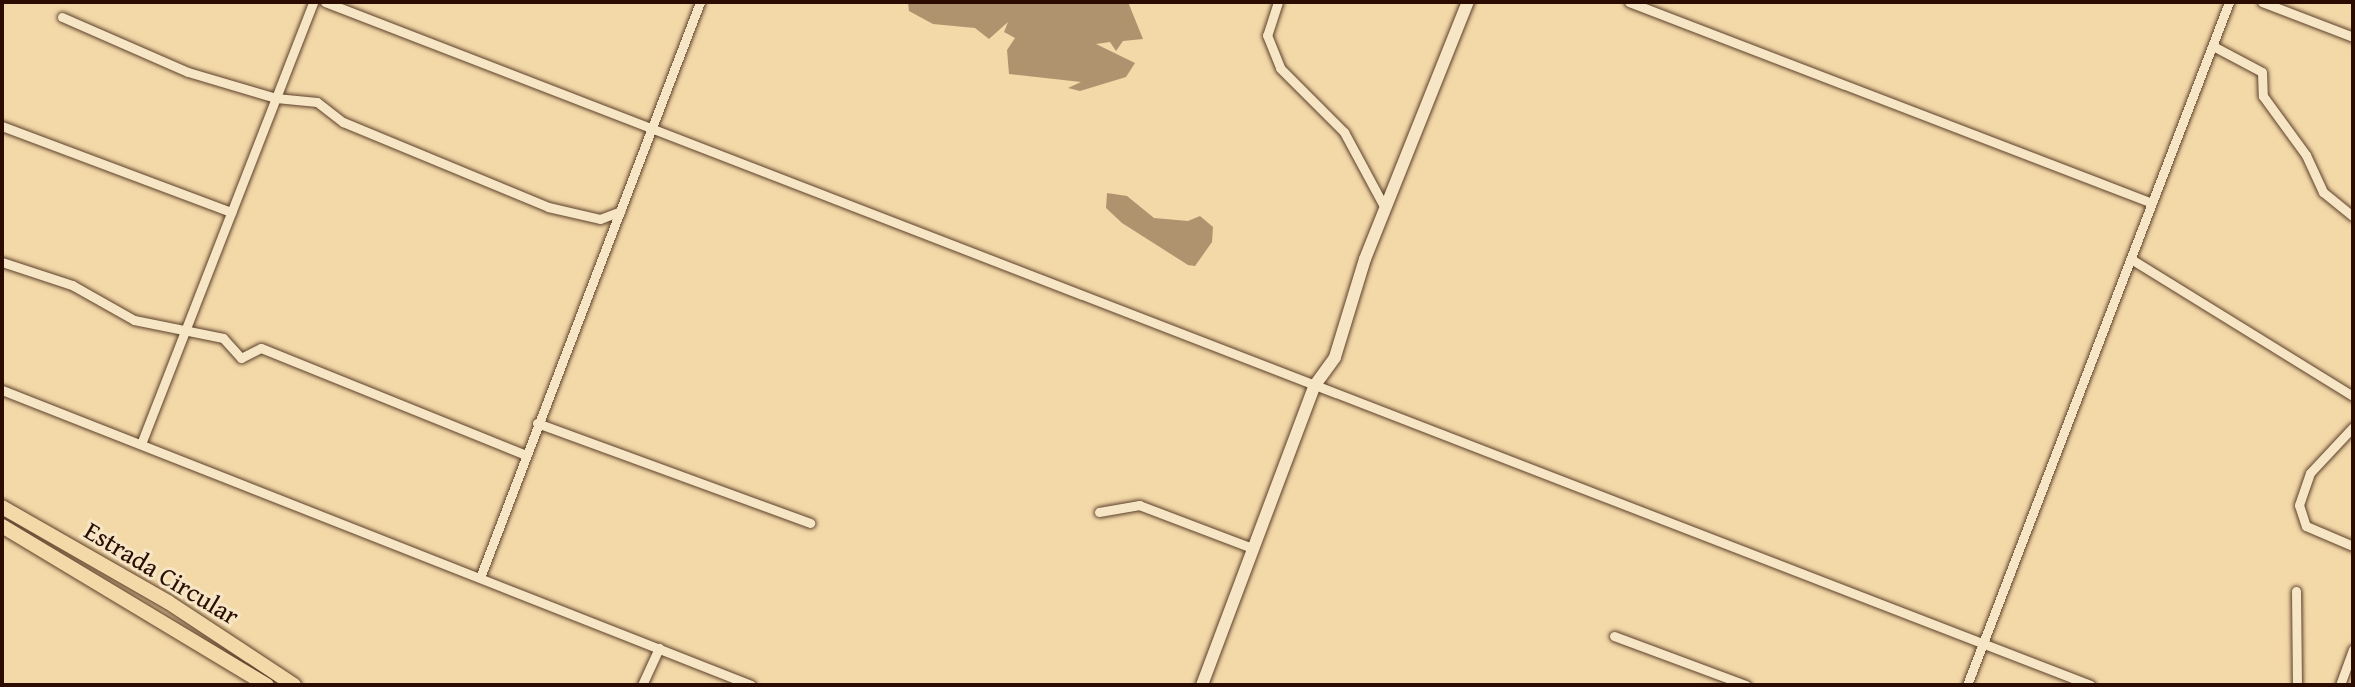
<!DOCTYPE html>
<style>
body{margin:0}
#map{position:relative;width:2355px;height:687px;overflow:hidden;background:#f3d8a8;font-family:"Gentium Book Plus",serif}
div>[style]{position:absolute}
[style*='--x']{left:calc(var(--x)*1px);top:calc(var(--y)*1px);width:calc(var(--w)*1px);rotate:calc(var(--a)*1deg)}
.water>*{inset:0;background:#af936f}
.roads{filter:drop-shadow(0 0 2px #5c402a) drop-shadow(0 0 2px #5c402a)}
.minor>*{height:9px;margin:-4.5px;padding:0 4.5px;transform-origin:4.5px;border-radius:4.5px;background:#f7e6c6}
.tertiary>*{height:12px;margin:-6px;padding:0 6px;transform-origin:6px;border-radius:6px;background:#f7e6c6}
.primary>*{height:14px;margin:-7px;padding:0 7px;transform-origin:7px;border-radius:7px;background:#f3d8a8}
span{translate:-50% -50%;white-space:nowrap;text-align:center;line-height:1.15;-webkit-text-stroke:6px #f7e6c6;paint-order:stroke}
.street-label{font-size:26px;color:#2a0d00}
.frame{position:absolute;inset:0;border:4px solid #2a0d00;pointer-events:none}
</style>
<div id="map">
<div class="water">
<div style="clip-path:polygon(908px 2px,1128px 2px,1143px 39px,1123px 41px,1116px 51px,1110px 42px,1096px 44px,1135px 63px,1126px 77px,1080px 91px,1068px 88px,1081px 82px,1009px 74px,1007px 50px,1015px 38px,1004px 32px,1008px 22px,989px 39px,975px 28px,933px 24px,909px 11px)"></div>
<div style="clip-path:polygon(1107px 193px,1127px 196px,1154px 218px,1188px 221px,1200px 216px,1213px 227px,1212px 242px,1195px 266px,1188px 265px,1122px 223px,1106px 208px)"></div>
</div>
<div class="roads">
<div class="minor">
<div style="--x:325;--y:2;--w:1893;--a:21.15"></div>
<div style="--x:1278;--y:2;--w:35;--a:108"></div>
<div style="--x:1267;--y:35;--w:35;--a:68"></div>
<div style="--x:1280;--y:68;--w:91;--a:45"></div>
<div style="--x:1344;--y:132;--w:86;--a:61.7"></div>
<div style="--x:1629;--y:2;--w:560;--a:21.02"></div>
<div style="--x:2262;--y:2;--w:97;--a:21"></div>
<div style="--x:62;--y:17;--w:137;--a:23.6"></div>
<div style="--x:188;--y:72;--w:92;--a:16.5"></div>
<div style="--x:276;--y:98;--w:41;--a:5.6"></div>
<div style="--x:317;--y:102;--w:33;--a:38"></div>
<div style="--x:343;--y:122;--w:222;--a:22.5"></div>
<div style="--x:548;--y:207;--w:53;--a:13"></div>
<div style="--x:600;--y:219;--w:22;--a:-21"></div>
<div style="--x:2213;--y:46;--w:55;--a:28"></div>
<div style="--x:2262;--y:72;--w:24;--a:88"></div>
<div style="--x:2263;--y:96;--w:73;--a:53.9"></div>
<div style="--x:2306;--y:155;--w:41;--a:65.3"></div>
<div style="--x:2323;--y:192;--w:38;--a:39"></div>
<div style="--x:2;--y:126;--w:245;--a:20.6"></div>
<div style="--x:2131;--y:259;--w:261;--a:31.7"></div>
<div style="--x:2;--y:262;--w:74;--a:18.2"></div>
<div style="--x:72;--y:285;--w:71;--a:29.4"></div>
<div style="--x:134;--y:320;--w:91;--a:11.4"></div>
<div style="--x:223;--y:338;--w:27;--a:48"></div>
<div style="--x:241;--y:358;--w:22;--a:-27"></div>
<div style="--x:261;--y:348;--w:283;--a:22"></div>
<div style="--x:2;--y:390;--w:805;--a:21.5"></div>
<div style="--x:537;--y:423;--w:291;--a:20.1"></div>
<div style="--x:2353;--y:427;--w:63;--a:133.1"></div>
<div style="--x:2310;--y:473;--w:34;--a:109"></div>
<div style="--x:2299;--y:505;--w:22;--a:72"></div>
<div style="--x:2306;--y:526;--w:51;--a:23.1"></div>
<div style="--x:141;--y:444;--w:474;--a:-68.7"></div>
<div style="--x:1099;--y:512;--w:41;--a:-9.9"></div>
<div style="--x:1139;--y:505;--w:121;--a:20.8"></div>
<div style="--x:481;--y:575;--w:613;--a:-69.08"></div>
<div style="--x:2296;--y:591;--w:94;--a:89.4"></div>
<div style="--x:1614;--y:636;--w:141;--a:20.4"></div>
<div style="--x:642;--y:685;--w:41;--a:-65.3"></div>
<div style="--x:1967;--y:685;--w:732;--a:-69.01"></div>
<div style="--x:2340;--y:685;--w:38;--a:-70"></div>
</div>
<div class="tertiary">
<div style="--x:1202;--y:685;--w:321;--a:-69.4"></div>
<div style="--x:1315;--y:385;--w:34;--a:-54"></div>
<div style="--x:1335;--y:357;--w:102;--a:-73"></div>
<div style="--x:1365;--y:259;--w:277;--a:-68.2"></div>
</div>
<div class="primary">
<div style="--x:2;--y:507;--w:191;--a:29.8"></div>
<div style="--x:168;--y:602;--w:151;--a:33.4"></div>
<div style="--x:2;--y:526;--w:309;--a:31"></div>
</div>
</div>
<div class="street-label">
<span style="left:162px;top:573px;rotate:31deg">Estrada Circular</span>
</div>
<div class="frame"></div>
</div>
